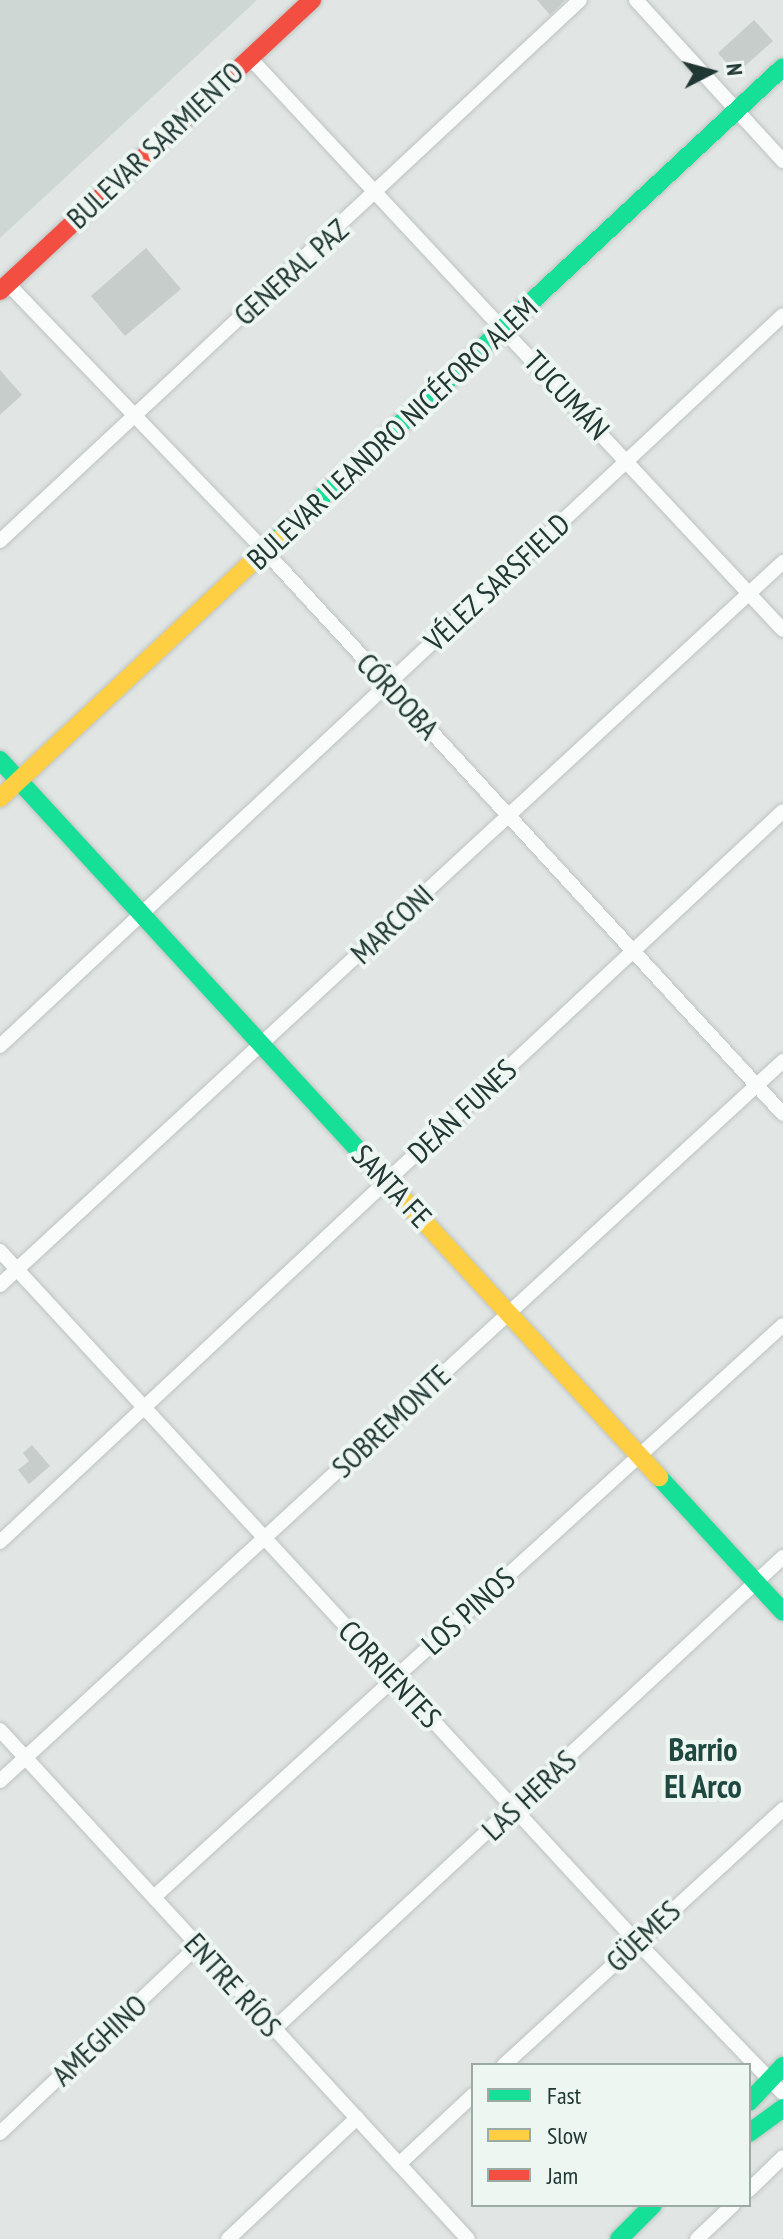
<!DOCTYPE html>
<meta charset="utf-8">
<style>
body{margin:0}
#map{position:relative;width:783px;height:2239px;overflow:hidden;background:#e1e6e4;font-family:"PT Sans Narrow",sans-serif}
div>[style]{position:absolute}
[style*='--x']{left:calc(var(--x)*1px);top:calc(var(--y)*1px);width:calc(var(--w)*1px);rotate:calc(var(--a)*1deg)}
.built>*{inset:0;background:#ced7d4}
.building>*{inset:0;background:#c7cdcb}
.roads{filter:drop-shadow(0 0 2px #bec3c1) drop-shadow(0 0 2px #bec3c1)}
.street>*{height:14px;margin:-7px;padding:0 7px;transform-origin:7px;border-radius:7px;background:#fafbfb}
.fast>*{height:18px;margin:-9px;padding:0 9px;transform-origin:9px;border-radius:9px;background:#16e098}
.slow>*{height:18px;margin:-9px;padding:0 9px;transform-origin:9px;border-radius:9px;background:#ffcf43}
.jam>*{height:18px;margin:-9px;padding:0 9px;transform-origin:9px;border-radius:9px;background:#f24e42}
span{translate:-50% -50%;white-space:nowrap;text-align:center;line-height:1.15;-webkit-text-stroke:8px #eef6f2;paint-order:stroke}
.street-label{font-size:30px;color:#203733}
.neighbourhood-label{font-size:32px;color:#1e4840;font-weight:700}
.legend{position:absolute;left:471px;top:2063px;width:280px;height:144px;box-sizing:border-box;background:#eef6f2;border:2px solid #9caaa6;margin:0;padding:10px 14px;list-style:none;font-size:24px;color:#203733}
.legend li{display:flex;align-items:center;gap:16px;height:40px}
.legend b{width:40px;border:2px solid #9caaa6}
.north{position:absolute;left:671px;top:32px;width:80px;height:80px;-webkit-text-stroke:6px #eef6f2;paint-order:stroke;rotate:84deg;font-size:22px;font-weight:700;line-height:32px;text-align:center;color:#203733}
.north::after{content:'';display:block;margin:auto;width:28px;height:36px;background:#203733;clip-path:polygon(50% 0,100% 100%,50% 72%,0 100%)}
</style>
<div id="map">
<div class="built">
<div style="clip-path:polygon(0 0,257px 0,0 238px)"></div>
</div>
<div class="building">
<div style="clip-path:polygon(537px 0,565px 0,550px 15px)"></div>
<div style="clip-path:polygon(754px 20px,773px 41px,736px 74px,718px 53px)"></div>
<div style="clip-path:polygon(146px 248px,181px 289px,125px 336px,91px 296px)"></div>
<div style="clip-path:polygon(0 370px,22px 395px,0 415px)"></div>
<div style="clip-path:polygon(32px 1445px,50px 1466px,29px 1484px,18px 1470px,29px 1461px,23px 1453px)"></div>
</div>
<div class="roads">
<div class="street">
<div style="--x:636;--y:0;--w:218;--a:47.6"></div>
<div style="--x:249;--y:57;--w:783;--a:47.02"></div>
<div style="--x:8;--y:284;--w:371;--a:46.1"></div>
<div style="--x:265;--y:551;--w:765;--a:47.38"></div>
<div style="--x:0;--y:541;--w:793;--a:-43.01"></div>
<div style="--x:0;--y:1046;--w:1071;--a:-43.03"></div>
<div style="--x:0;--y:1251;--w:938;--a:47.33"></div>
<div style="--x:636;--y:1941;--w:211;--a:46"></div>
<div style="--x:0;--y:1285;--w:1066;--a:-42.72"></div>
<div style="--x:0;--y:1542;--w:1071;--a:-43.03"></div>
<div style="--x:0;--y:1730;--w:691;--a:47.4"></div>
<div style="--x:0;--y:1781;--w:1064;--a:-42.6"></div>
<div style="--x:154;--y:1897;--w:850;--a:-42.28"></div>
<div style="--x:273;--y:2030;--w:696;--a:-42.84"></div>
<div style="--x:504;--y:2065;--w:379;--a:-42.5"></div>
<div style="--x:0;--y:2133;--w:272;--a:-43.4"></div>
<div style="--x:399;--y:2164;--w:101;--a:-43"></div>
<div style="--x:749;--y:2190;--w:47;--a:-44.1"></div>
<div style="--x:228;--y:2239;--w:177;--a:-43.2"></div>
<div style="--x:697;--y:2239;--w:50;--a:-43.4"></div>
</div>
<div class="fast">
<div style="--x:276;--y:540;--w:693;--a:-43.01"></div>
<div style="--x:0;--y:760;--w:551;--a:47.43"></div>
<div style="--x:659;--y:1477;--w:183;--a:47.4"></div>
<div style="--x:749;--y:2102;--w:50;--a:-46.6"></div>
<div style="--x:749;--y:2133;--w:42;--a:-36.3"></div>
<div style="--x:619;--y:2239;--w:48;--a:-45"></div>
</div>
<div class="slow">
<div style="--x:0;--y:798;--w:378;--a:-43.1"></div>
<div style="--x:373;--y:1166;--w:423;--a:47.4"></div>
</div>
<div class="jam">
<div style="--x:0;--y:291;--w:427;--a:-43"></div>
</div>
</div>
<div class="street-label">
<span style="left:155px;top:145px;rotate:-43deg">BULEVAR SARMIENTO</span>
<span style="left:291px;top:272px;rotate:-42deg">GENERAL PAZ</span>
<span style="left:567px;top:395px;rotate:47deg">TUCUMÁN</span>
<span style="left:392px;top:433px;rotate:-43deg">BULEVAR LEANDRO NICÉFORO ALEM</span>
<span style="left:497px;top:582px;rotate:-43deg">VÉLEZ SARSFIELD</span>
<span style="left:398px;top:696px;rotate:47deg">CÓRDOBA</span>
<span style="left:392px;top:924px;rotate:-43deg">MARCONI</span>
<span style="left:462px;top:1111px;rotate:-43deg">DEÁN FUNES</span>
<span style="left:392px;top:1186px;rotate:47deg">SANTA FE</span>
<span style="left:391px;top:1421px;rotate:-43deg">SOBREMONTE</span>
<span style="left:468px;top:1611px;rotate:-42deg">LOS PINOS</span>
<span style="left:390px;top:1674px;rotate:47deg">CORRIENTES</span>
<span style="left:529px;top:1795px;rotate:-43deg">LAS HERAS</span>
<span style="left:643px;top:1936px;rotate:-43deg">GÜEMES</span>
<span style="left:233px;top:1985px;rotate:48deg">ENTRE RÍOS</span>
<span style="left:99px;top:2040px;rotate:-43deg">AMEGHINO</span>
</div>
<div class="neighbourhood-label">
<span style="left:703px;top:1768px">Barrio<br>El Arco</span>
</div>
<ul class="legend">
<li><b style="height:10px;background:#16e098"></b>Fast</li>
<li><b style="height:10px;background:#ffcf43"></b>Slow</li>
<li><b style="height:10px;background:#f24e42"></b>Jam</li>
</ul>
<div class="north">N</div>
</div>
